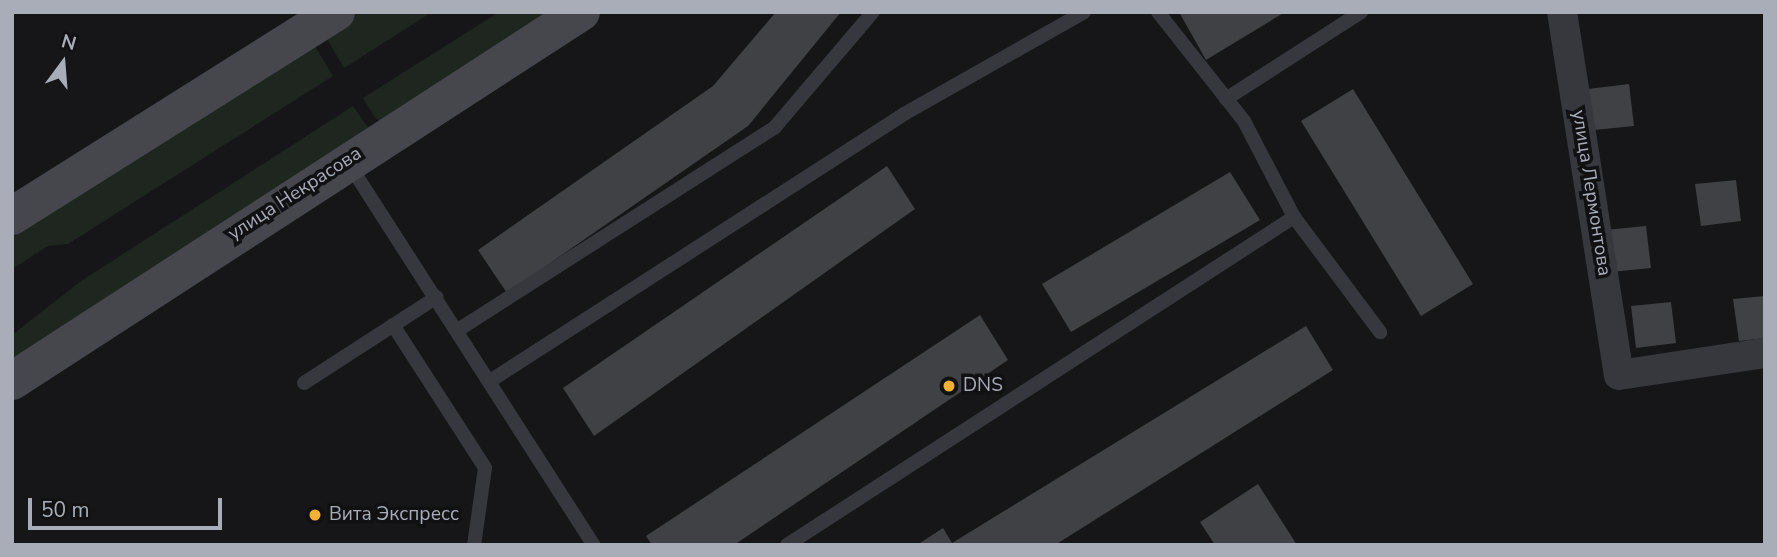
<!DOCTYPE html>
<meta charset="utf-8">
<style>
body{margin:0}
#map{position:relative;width:1777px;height:557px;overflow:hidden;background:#161618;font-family:"Nunito Sans",sans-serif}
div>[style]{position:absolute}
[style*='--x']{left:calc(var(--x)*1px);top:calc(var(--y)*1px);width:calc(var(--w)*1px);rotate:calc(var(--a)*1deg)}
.green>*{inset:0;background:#1e261f}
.building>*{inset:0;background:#404145}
.service>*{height:14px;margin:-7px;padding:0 7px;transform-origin:7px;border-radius:7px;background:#37383d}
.minor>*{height:30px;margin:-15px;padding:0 15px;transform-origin:15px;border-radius:15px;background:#37383d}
.secondary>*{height:38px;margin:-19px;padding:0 19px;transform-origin:19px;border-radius:19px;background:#45474d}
.dots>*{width:19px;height:19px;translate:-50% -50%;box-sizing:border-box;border:4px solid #111113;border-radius:50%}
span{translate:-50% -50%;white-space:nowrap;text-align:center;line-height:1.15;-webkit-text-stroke:7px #111113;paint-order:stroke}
.street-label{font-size:19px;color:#a8adb8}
.poi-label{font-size:19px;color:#a8adb8}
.left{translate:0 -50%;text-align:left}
.frame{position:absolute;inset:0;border:14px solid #a8adb8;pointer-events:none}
.north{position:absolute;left:28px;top:28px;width:70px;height:70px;-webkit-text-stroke:5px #111113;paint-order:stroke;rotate:16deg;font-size:19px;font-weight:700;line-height:28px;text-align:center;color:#a8adb8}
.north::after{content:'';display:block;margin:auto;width:24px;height:32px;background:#a8adb8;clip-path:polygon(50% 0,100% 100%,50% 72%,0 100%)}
.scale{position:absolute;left:28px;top:498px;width:194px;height:32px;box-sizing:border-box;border:4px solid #a8adb8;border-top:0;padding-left:9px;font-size:21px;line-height:24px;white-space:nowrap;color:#a8adb8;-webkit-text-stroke:5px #111113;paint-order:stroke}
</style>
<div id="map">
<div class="green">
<div style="clip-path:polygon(360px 12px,432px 12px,344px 68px,324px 34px)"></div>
<div style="clip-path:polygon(499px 12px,550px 12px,383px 125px,373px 115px,363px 98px)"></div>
<div style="clip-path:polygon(313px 43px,333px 76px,68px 244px,48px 246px,12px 269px,12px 237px)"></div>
<div style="clip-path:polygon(353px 106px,372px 133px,19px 361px,12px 352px,12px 335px,81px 281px)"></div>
</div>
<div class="building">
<div style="clip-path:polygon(776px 12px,841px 12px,748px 126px,507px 293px,478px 250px,713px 86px)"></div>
<div style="clip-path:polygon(1179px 12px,1285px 12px,1206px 60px)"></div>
<div style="clip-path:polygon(1629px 84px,1634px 126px,1594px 130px,1588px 89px)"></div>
<div style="clip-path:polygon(1353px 89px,1473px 284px,1421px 316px,1301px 121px)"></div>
<div style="clip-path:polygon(887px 166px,915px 209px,594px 436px,563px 388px)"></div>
<div style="clip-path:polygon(1230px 172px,1260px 220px,1071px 332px,1042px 284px)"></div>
<div style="clip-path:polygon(1736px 180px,1741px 221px,1701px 226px,1695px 184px)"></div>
<div style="clip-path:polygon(1646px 226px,1651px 268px,1611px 272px,1605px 230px)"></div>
<div style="clip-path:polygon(1765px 296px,1765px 338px,1739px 341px,1733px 299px)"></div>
<div style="clip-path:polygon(1671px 302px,1676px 343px,1636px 348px,1631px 306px)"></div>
<div style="clip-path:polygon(980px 315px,1008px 360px,734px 545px,652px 545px,646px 536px)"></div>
<div style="clip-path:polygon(1306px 326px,1333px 370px,1055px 545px,917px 545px,943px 528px,952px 543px)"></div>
<div style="clip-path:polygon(1258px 484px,1297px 545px,1215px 545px,1200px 522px)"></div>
</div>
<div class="service">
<div style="--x:1158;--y:12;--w:139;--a:51.7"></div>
<div style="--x:1244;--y:121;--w:108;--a:62.5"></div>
<div style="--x:1294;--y:217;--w:144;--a:53.2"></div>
<div style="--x:1226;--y:99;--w:161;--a:-32.8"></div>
<div style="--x:349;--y:164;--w:453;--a:57.3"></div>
<div style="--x:393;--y:325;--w:170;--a:57.2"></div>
<div style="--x:485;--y:468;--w:78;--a:98.1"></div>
<div style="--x:458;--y:330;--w:376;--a:-32.6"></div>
<div style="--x:775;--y:127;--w:151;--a:-49.6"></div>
<div style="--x:490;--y:381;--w:493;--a:-32.8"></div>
<div style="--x:904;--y:114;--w:207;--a:-29.5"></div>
<div style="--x:304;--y:383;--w:158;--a:-32.9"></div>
<div style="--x:787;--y:545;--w:604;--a:-32.9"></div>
</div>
<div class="minor">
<div style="--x:1562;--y:12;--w:367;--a:81.1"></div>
<div style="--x:1619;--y:375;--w:148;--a:-8.6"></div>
</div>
<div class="secondary">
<div style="--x:12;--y:216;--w:383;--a:-32.2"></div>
<div style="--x:12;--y:381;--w:678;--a:-32.96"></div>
</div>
<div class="dots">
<div style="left:949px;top:386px;background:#f2b134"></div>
<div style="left:315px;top:515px;background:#f2b134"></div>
</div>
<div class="street-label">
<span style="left:1591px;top:193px;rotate:81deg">улица Лермонтова</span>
<span style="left:295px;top:194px;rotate:-33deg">улица Некрасова</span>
</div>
<div class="poi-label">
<span class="left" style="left:963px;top:386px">DNS</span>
<span class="left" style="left:329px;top:515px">Вита Экспресс</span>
</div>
<div class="frame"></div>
<div class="north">N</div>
<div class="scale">50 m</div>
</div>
